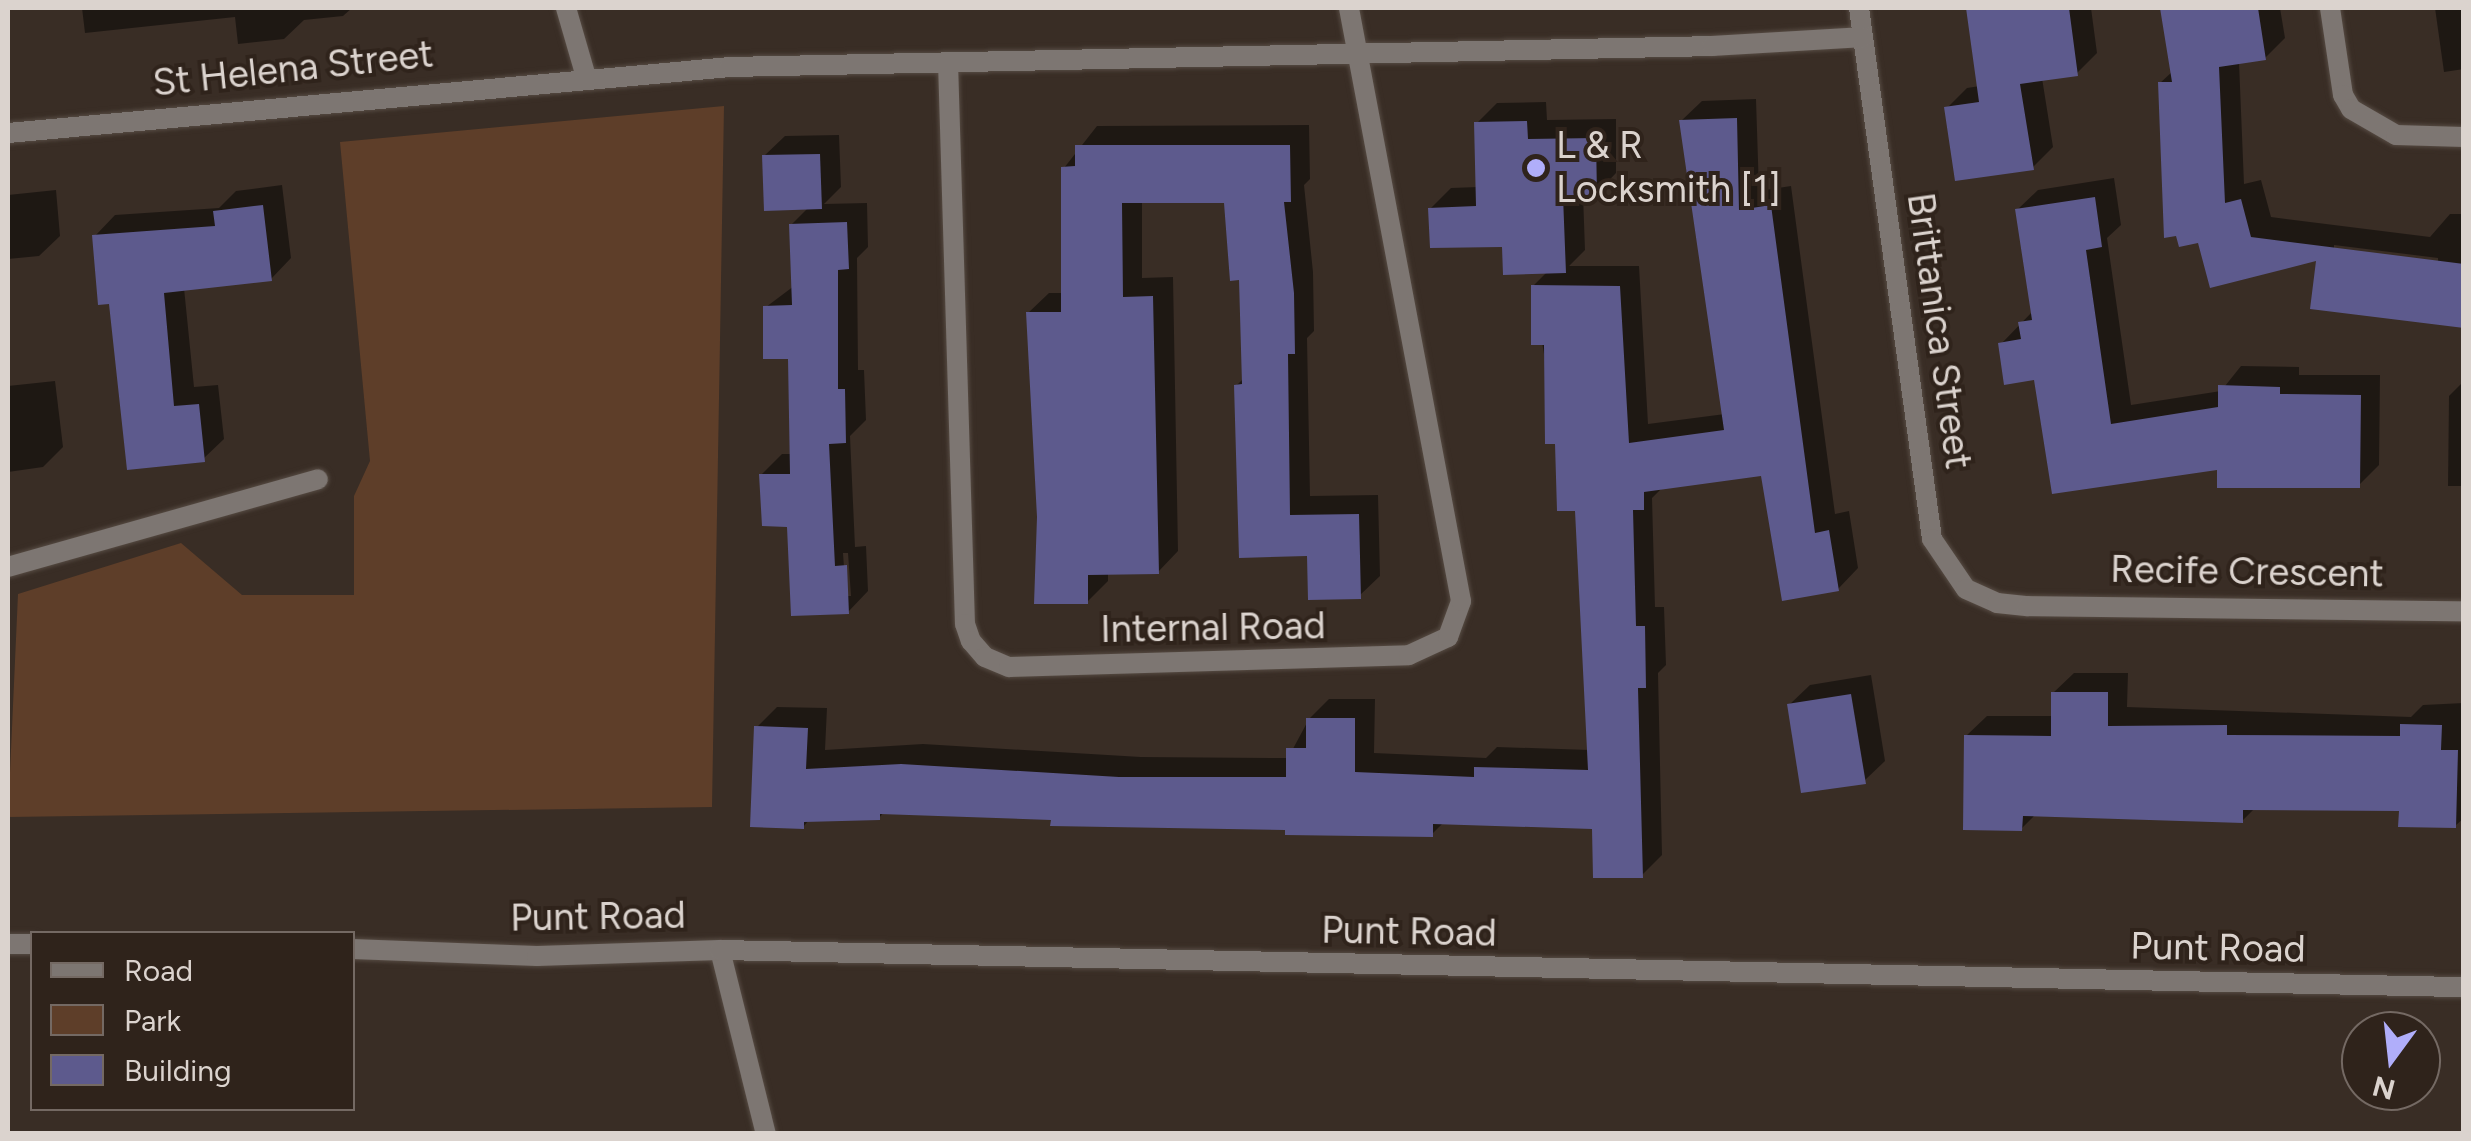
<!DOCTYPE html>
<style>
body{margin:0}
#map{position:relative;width:2471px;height:1141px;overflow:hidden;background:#392d25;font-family:Figtree,sans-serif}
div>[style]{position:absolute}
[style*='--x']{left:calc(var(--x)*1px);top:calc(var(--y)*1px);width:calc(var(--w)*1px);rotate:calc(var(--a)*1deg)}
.green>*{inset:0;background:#5e3e29}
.shadow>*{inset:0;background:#0007}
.building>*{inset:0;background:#5d5a8d}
.roads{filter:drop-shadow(0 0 2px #564b43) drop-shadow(0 0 2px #564b43)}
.service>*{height:20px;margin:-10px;padding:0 10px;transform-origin:10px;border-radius:10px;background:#7d7672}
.minor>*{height:20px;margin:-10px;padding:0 10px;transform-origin:10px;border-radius:10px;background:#7d7672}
.dots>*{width:28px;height:28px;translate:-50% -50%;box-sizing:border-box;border:5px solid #2f231b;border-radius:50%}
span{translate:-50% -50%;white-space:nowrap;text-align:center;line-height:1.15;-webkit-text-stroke:8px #2f231b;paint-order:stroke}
.street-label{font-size:38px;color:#dbd3ce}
.poi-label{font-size:38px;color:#dbd3ce}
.left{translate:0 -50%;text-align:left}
.frame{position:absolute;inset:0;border:10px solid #dbd3ce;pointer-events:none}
.legend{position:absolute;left:30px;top:931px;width:325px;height:180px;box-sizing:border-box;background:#2f231b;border:2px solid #746963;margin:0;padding:12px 18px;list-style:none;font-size:30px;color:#dbd3ce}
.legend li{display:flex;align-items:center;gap:20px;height:50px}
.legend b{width:50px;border:2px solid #746963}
.north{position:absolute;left:2341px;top:1011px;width:100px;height:100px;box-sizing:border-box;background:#2f231b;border:2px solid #746963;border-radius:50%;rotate:195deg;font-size:28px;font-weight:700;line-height:40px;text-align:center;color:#dbd3ce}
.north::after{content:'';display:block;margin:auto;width:35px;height:45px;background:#b0aefa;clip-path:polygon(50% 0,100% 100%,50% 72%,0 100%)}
</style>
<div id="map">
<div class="green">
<div style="clip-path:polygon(724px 106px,712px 807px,8px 817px,18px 594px,181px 543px,242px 595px,354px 595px,354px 496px,370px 461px,340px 142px)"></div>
</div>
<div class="shadow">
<div style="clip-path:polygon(82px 8px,352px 8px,343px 16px,304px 20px,284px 39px,238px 44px,235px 17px,85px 33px)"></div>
<div style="clip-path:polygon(1969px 8px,2091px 8px,2097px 53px,2077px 73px,2042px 78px,2053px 147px,2032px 168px,1947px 108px,1967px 88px,1980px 86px)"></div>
<div style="clip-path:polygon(evenodd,2163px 8px,2280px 8px,2285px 38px,2265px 58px,2239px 62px,2244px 184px,2261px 180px,2271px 217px,2430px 237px,2450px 214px,2464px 214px,2464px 326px,2319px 258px,2211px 285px,2160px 83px,2173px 71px,2163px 8px,2334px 245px,2438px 258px,2438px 263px,2334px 250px,2334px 245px)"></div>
<div style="clip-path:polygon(2435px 8px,2464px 8px,2464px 69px,2444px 72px)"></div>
<div style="clip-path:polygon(1756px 99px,1759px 191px,1791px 186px,1835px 514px,1849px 511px,1858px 568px,1838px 589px,1763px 473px,1664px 486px,1652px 498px,1655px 607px,1664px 607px,1666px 665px,1658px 673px,1662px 855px,1642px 875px,1594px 827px,1444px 822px,1432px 834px,884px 812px,879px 818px,810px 819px,803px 827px,757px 727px,777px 707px,827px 708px,825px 750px,923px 744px,1141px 757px,1288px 758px,1309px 719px,1329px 699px,1375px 699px,1374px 753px,1486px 758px,1497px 747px,1590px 750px,1578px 508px,1558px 441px,1533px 286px,1548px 271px,1431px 208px,1451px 188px,1478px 187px,1477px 123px,1497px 103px,1546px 102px,1547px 120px,1616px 119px,1616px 173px,1596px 194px,1583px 194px,1585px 250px,1569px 266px,1639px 266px,1648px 424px,1725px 414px,1681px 121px,1702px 101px)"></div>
<div style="clip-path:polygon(1309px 125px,1310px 179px,1304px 185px,1313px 272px,1314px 331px,1307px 338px,1310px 496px,1378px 495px,1380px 576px,1359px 596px,1309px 553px,1242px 555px,1236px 386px,1244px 378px,1241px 277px,1227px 200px,1142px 201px,1142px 278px,1173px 277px,1178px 551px,1158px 572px,1108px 572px,1108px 581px,1087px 602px,1039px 517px,1028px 313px,1049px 293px,1064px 293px,1064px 168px,1097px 126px)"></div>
<div style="clip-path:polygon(evenodd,839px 135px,841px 187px,824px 204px,867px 203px,868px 247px,857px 258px,858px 370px,864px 370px,866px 420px,850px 436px,855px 547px,866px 546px,868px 591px,848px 612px,762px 474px,782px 454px,792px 454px,791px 357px,766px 307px,794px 286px,791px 225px,809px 207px,764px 156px,785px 136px,839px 135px,843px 553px,848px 553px,851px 596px,846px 596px,843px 553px)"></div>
<div style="clip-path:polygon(2114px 178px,2121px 225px,2107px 238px,2131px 405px,2221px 391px,2241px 366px,2299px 367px,2299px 375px,2380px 375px,2379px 465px,2359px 485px,2220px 467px,2054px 491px,2037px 378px,2001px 344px,2033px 311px,2017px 210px,2038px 190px)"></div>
<div style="clip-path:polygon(282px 185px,291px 258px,271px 279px,184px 288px,194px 387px,218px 385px,224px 439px,203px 459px,111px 301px,95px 236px,115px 215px,219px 208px,236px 191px)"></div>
<div style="clip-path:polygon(56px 190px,60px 236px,39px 256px,8px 259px,8px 195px)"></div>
<div style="clip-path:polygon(55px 381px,63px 447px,43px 467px,8px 472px,8px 386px)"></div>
<div style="clip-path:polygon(2464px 381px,2464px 486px,2448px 486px,2449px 396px)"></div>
<div style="clip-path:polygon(2074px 673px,2128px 673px,2127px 707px,2411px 717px,2423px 705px,2464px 703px,2464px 818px,2455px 826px,2401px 808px,2255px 808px,2242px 821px,2036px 814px,2021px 829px,1966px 736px,1987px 716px,2053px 716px,2053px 693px)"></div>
<div style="clip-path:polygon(1871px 675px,1885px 761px,1864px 781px,1789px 705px,1810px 685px)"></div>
</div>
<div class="building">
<div style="clip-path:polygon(1966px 8px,2069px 8px,2078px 76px,2020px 84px,2034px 170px,1955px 181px,1944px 107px,1979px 102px)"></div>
<div style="clip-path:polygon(2160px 8px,2258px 8px,2266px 60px,2219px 67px,2225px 203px,2241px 199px,2251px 237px,2464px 264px,2464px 328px,2310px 309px,2316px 261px,2210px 288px,2198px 243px,2179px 247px,2176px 236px,2164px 238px,2158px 82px,2172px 82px)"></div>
<div style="clip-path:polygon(1737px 118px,1739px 210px,1771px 205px,1815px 533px,1829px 530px,1839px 591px,1782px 601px,1761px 476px,1644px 492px,1644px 510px,1633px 510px,1636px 626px,1645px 626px,1646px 688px,1638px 688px,1643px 878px,1593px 878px,1592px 829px,1433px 824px,1433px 837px,1285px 835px,1285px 830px,1050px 826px,1051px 820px,880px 814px,880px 820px,804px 822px,804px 829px,750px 827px,754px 726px,808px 728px,806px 769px,901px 764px,1119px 777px,1286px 777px,1286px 748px,1306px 748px,1306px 718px,1355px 718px,1355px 772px,1474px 777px,1474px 767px,1588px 770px,1575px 511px,1557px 511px,1555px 444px,1545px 444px,1544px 345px,1531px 345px,1531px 285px,1620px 286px,1629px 443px,1724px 430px,1679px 120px)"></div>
<div style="clip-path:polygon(1527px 121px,1528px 139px,1596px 138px,1597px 196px,1563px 196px,1566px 273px,1503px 275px,1502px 247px,1430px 248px,1428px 208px,1476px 206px,1474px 122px)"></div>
<div style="clip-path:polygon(1075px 145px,1290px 145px,1291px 202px,1284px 202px,1294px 293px,1295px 354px,1288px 354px,1290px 515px,1359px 514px,1361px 599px,1308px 600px,1307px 556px,1239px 558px,1234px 385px,1242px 384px,1239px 280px,1230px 281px,1224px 203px,1122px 203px,1123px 297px,1153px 296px,1159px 574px,1088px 575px,1088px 604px,1034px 604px,1037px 517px,1026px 312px,1061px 312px,1061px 167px,1075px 166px)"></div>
<div style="clip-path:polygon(820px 154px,822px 209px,764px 211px,762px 155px)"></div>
<div style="clip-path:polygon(2095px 197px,2102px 247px,2086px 250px,2111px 424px,2218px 407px,2218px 385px,2280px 387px,2280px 394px,2361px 395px,2360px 488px,2217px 488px,2217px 470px,2052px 494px,2034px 380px,2004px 385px,1998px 343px,2021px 339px,2018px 322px,2032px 320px,2015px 209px)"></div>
<div style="clip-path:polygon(263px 205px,272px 281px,164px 293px,174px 406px,199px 404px,205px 462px,127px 470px,109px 304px,98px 305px,92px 235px,215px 226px,213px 211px)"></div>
<div style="clip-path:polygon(847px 222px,849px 269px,838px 270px,838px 389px,845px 389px,846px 443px,829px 444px,835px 566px,847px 565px,849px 614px,791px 616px,787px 527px,762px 526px,759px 474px,790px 474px,788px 359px,763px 359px,763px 306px,792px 305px,789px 224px)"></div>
<div style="clip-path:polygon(2051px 692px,2108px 692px,2108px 726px,2227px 725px,2227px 735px,2400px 736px,2400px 724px,2442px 725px,2441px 750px,2458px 750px,2456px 828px,2398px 827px,2399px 811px,2243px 810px,2243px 823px,2023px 816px,2022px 831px,1963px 830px,1964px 735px,2051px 736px)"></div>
<div style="clip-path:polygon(1851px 694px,1866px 784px,1801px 793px,1787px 704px)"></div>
</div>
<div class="roads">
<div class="service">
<div style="--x:720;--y:950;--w:190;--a:76"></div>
</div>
<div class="minor">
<div style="--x:566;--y:8;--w:72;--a:73.8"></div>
<div style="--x:1859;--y:8;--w:536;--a:82.17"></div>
<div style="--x:1932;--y:539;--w:60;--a:55.8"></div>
<div style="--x:1966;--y:589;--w:34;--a:24"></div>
<div style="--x:1997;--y:603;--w:31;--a:6"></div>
<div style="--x:2028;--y:606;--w:436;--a:0.7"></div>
<div style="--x:2330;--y:8;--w:88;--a:81.5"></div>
<div style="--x:2343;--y:95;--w:16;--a:60"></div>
<div style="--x:2351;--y:109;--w:52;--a:30"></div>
<div style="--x:2396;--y:135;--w:68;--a:1.7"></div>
<div style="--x:948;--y:62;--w:562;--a:88.27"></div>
<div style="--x:965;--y:624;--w:18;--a:71"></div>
<div style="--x:971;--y:641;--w:21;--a:49"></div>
<div style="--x:985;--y:657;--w:26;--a:23"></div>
<div style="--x:1009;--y:667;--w:400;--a:-1.7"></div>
<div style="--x:1409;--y:655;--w:43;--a:-24.8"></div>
<div style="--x:1448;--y:637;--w:38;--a:-70"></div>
<div style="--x:1461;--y:601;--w:603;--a:-100.7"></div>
<div style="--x:8;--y:133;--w:725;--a:-5.22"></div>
<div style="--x:730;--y:67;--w:983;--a:-1.22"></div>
<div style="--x:1713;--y:46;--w:150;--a:-3.4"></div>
<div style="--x:8;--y:567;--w:322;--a:-15.8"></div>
<div style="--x:8;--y:944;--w:24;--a:0"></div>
<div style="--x:352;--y:949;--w:185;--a:2.2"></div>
<div style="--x:537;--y:956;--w:183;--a:-1.9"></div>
<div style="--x:720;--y:950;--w:1744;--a:1.22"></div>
</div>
</div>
<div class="dots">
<div style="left:1536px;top:168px;background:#b0aefa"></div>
</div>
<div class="street-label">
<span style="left:293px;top:69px;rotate:-6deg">St Helena Street</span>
<span style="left:1939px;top:331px;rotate:82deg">Brittanica Street</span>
<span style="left:2247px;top:572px;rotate:1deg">Recife Crescent</span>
<span style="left:1213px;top:628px;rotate:-1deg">Internal Road</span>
<span style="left:598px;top:917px;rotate:-1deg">Punt Road</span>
<span style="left:1409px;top:932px;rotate:1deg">Punt Road</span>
<span style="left:2218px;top:948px;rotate:1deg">Punt Road</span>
</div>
<div class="poi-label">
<span class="left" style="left:1556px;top:168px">L &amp; R<br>Locksmith [1]</span>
</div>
<div class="frame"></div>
<ul class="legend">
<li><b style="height:12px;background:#7d7672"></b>Road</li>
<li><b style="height:28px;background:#5e3e29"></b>Park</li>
<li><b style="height:28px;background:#5d5a8d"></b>Building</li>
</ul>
<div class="north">N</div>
</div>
